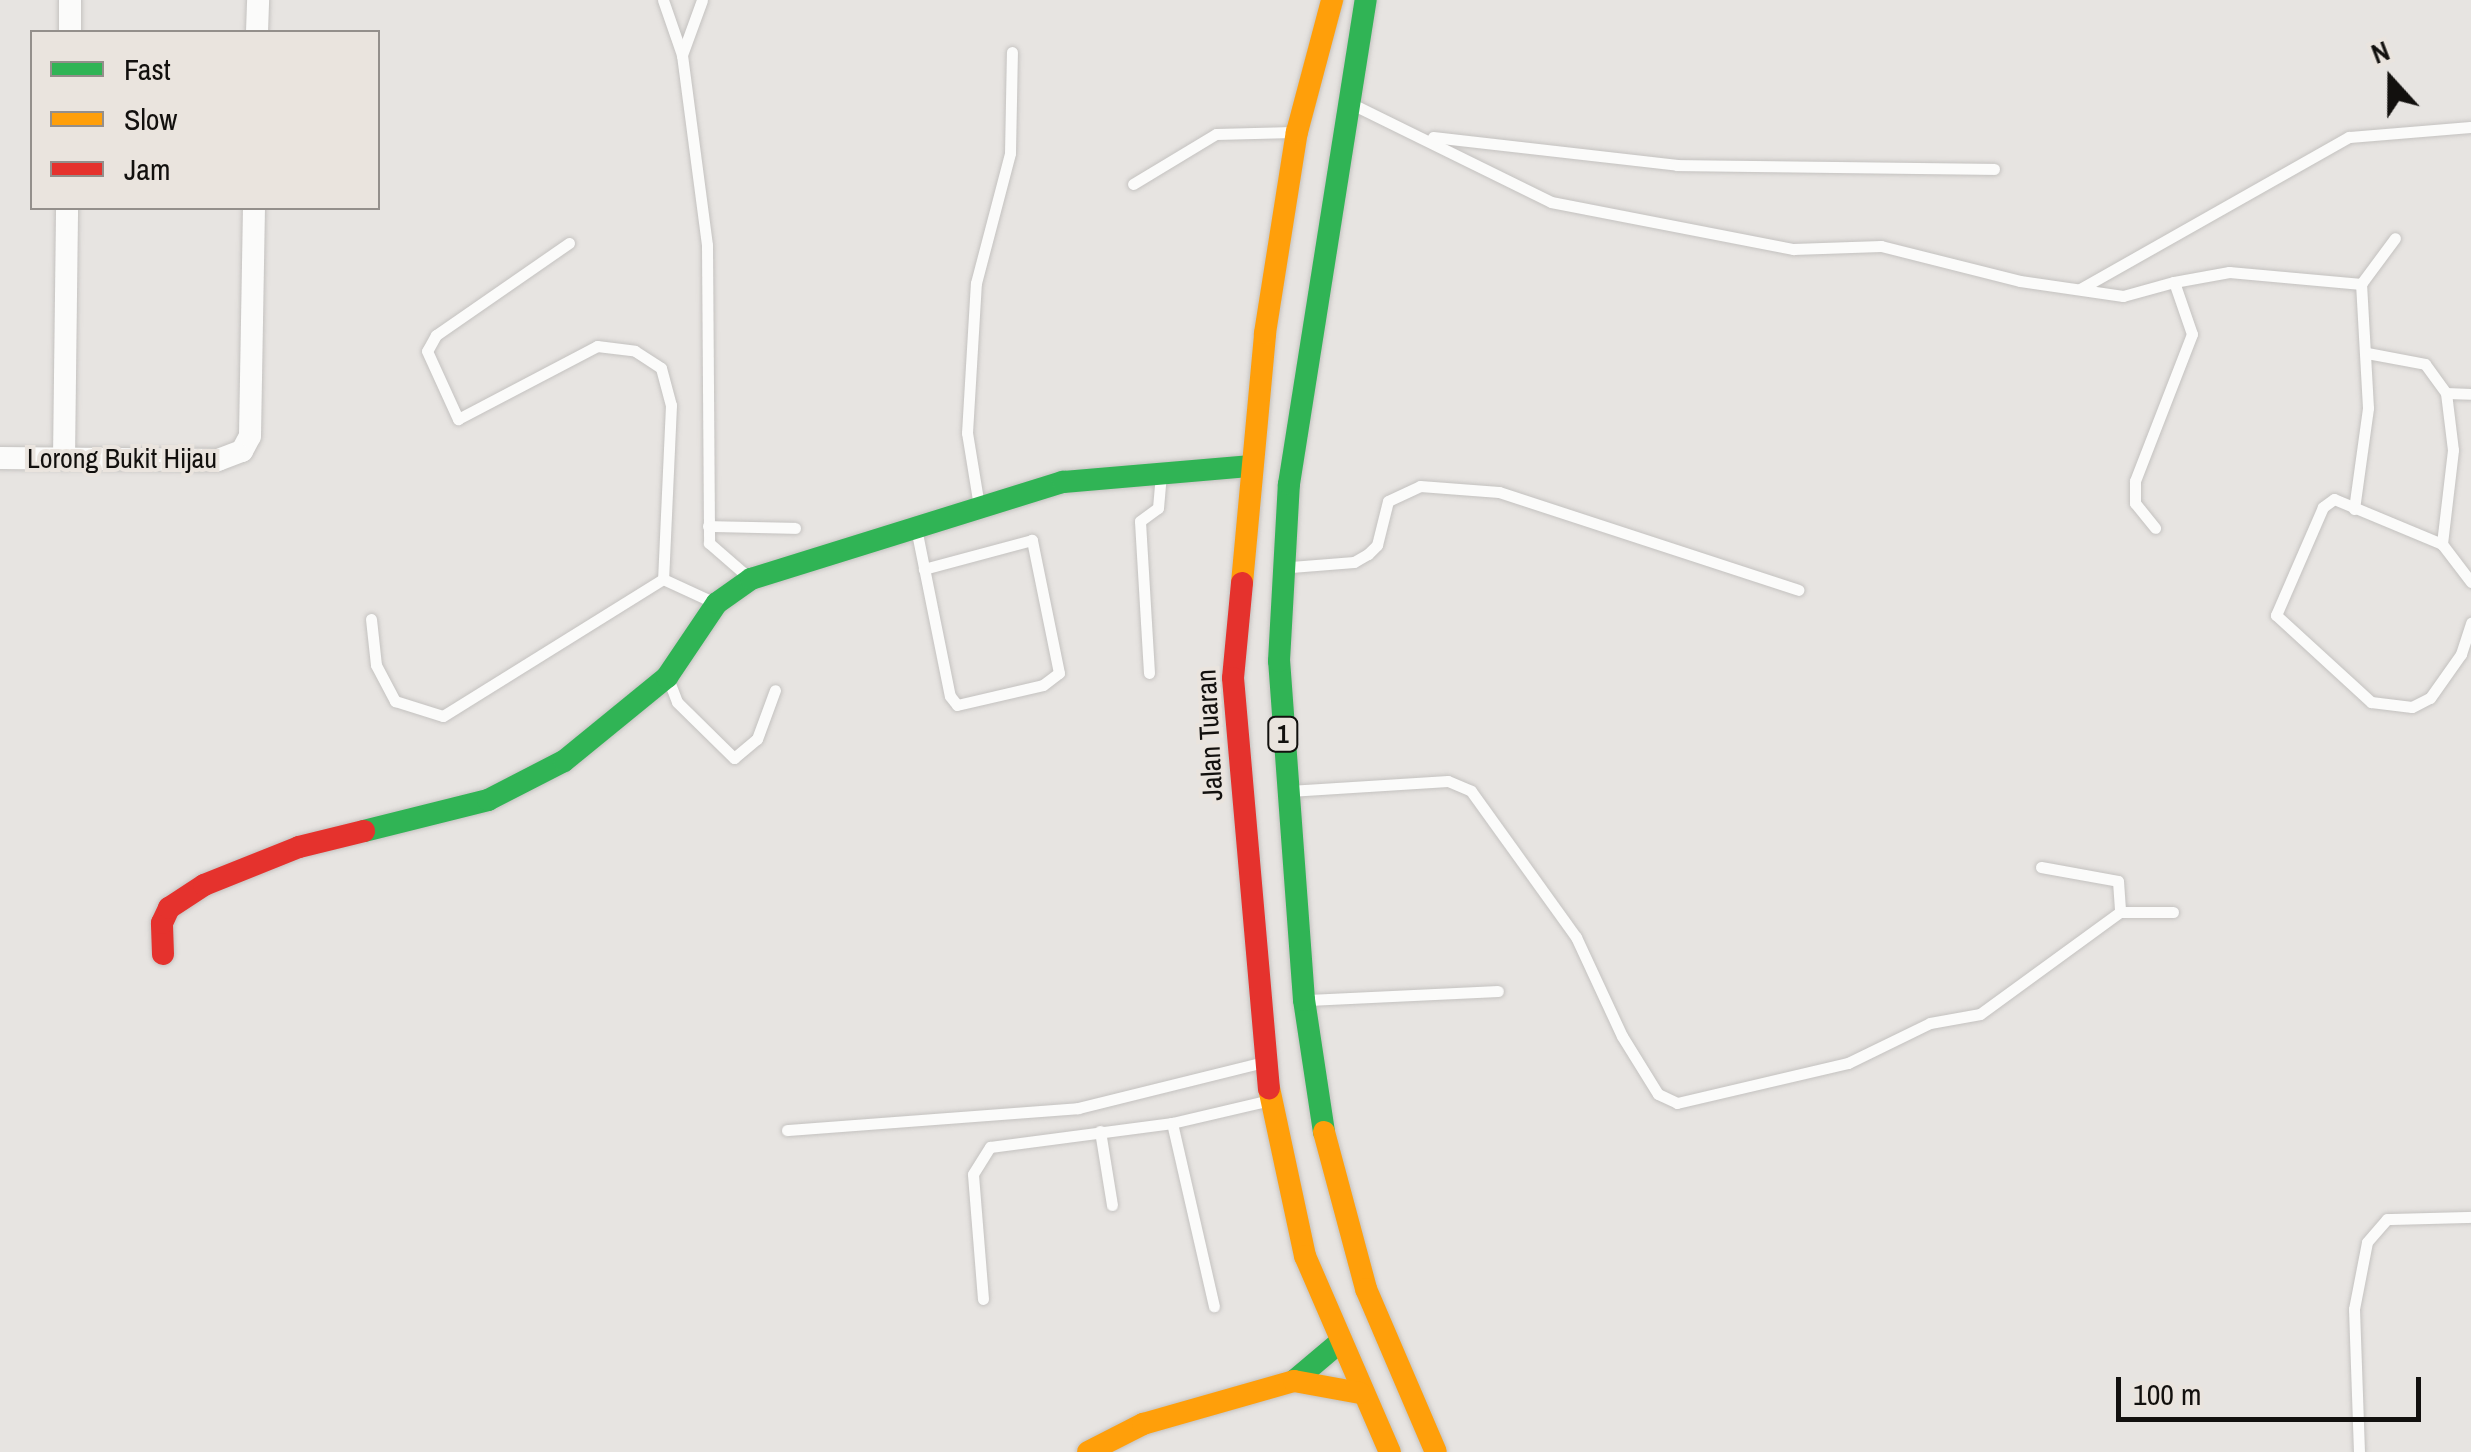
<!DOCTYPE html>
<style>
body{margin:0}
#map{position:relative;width:2471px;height:1452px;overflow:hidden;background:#e7e4e1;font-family:"Archivo Narrow",sans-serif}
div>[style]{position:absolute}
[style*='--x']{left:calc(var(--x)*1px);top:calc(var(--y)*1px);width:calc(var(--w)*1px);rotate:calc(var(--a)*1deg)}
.roads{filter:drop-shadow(0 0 2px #c4c2c0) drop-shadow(0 0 2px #c4c2c0)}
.lane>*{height:11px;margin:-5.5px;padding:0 5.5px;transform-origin:5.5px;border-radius:5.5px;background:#fbfbfa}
.street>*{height:22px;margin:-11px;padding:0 11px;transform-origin:11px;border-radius:11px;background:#fbfbfa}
.fast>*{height:22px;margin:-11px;padding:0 11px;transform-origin:11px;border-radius:11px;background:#30b455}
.slow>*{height:22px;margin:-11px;padding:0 11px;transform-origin:11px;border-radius:11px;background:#ff9f0a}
.jam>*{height:22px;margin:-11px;padding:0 11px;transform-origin:11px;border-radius:11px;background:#e5322d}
span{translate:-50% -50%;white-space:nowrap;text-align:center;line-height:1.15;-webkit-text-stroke:8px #eae4de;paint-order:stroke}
.shield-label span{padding:2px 8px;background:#eae4de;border:2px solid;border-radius:8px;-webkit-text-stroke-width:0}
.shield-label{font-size:25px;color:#12100e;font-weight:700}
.street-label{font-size:28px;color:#12100e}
.legend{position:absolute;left:30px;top:30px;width:350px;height:180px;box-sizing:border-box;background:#eae4de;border:2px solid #948f8b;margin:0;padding:12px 18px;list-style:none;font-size:30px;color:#12100e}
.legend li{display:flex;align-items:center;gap:20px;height:50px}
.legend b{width:50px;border:2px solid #948f8b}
.north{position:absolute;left:2341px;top:30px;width:100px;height:100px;-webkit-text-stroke:8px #eae4de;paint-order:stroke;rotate:339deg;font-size:28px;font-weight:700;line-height:40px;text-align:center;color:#12100e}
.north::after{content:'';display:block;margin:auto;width:35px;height:45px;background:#12100e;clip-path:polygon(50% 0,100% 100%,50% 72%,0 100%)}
.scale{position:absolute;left:2116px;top:1377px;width:305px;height:45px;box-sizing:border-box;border:5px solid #12100e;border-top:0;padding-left:12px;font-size:30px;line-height:35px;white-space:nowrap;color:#12100e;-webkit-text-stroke:8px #eae4de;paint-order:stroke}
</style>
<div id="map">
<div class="roads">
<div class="lane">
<div style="--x:663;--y:0;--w:58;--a:70.9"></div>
<div style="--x:702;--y:0;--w:59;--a:110"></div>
<div style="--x:682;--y:55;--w:192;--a:82.5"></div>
<div style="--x:707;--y:245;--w:298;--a:89.6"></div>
<div style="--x:709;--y:543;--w:50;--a:41"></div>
<div style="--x:1356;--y:106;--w:217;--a:26.2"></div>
<div style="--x:1551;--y:202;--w:247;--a:11"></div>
<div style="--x:1793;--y:249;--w:88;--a:-2"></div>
<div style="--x:1881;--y:246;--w:143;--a:14.1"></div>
<div style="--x:2020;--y:281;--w:104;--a:8.3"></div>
<div style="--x:2123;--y:296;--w:53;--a:-15.4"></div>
<div style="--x:2174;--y:282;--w:55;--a:70.9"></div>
<div style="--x:2192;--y:334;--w:158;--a:111.2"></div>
<div style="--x:2135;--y:481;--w:22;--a:90"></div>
<div style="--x:2135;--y:503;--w:32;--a:51"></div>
<div style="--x:1433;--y:137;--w:246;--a:6.5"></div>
<div style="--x:1677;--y:165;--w:317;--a:0.7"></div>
<div style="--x:1133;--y:184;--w:97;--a:-31.1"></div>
<div style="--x:1216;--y:134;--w:77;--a:-1.5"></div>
<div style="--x:569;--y:243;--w:162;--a:145.3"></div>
<div style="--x:436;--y:335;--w:18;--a:119"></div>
<div style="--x:427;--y:351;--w:75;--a:65.5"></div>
<div style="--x:458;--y:419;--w:157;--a:-27.7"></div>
<div style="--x:597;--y:346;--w:38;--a:7"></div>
<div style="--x:635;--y:351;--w:31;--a:33"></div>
<div style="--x:661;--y:368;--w:38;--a:75"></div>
<div style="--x:671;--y:405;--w:174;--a:92.6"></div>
<div style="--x:663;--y:579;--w:55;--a:24.7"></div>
<div style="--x:2174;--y:282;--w:56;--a:-10.3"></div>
<div style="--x:2229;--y:272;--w:133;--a:5.2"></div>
<div style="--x:2361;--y:284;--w:57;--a:-53.5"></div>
<div style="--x:2080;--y:289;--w:309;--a:-29.5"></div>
<div style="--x:2349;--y:137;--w:122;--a:-4.7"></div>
<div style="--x:2367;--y:353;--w:59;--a:10.7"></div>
<div style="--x:2425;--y:364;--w:36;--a:54"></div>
<div style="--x:2446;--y:393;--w:57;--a:83"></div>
<div style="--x:2453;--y:450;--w:95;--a:96.7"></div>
<div style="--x:2446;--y:393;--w:25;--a:2"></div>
<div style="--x:979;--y:506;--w:74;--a:-99.3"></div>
<div style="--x:967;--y:433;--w:150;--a:-86.6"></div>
<div style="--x:976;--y:283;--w:134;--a:-75.3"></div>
<div style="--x:1010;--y:153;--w:101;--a:-88.9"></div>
<div style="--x:2354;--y:509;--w:102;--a:-82.1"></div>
<div style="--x:2368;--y:408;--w:124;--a:-93.2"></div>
<div style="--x:708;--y:526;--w:87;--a:1.3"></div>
<div style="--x:917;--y:533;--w:166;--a:78.6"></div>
<div style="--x:950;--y:696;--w:11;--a:52"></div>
<div style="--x:957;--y:705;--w:88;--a:-13.1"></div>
<div style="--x:1043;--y:685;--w:20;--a:-37"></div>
<div style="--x:1059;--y:673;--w:136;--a:-101.5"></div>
<div style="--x:1032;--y:540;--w:112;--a:165"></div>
<div style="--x:1291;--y:567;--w:63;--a:-4.5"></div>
<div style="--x:1354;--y:562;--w:16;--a:-30"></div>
<div style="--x:1368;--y:554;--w:13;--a:-45"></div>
<div style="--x:1377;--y:545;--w:45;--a:-76"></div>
<div style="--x:1388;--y:501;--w:35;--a:-25"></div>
<div style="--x:1420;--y:486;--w:79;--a:4.3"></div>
<div style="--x:1499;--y:492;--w:315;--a:18.1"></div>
<div style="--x:2471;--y:582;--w:48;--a:-127.3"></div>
<div style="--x:2442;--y:544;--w:117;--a:-157.4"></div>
<div style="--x:2334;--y:499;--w:14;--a:144"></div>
<div style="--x:2323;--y:507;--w:118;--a:113.5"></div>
<div style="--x:2276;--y:615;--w:129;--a:42.5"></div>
<div style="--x:2371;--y:702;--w:41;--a:7"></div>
<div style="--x:2412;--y:707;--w:20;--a:-27"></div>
<div style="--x:2430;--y:698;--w:54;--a:-54.8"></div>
<div style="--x:2461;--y:654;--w:33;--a:-72"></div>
<div style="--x:371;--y:619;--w:46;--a:83.8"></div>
<div style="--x:376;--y:665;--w:41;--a:62.2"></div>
<div style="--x:395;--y:701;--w:50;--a:17.4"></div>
<div style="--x:443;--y:716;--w:259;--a:-31.9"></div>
<div style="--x:1149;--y:673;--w:152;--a:-93.4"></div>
<div style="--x:1140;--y:521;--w:22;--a:-36"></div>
<div style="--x:1158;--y:508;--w:35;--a:-85"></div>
<div style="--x:669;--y:681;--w:22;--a:69"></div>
<div style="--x:677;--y:702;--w:80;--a:44.5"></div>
<div style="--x:734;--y:758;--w:30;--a:-40"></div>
<div style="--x:757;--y:739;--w:52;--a:-69.8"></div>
<div style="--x:1289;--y:791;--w:159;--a:-3.6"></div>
<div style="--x:1448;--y:781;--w:25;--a:23"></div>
<div style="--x:1471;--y:791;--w:180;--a:54.3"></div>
<div style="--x:1576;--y:937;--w:109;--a:65.1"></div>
<div style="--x:1622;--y:1036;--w:68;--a:58.2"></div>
<div style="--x:1658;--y:1094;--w:21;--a:25"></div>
<div style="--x:1677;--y:1103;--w:176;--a:-13.2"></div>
<div style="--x:1848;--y:1063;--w:91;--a:-26"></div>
<div style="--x:1930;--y:1023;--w:51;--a:-10.2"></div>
<div style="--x:1980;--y:1014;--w:173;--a:-36.1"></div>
<div style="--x:2120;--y:912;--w:53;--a:0"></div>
<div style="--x:2041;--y:867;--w:78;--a:10.3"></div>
<div style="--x:2118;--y:881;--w:31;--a:86"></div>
<div style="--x:1308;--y:1000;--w:190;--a:-2.7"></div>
<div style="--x:1172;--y:1123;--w:188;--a:77.1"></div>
<div style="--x:787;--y:1130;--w:292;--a:-4.3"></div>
<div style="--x:1078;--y:1108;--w:187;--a:-13.9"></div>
<div style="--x:1100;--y:1131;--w:75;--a:80.8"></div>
<div style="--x:983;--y:1299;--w:125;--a:-94.6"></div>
<div style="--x:973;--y:1174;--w:32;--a:-58"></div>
<div style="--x:990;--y:1147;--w:184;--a:-7.5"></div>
<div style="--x:1172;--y:1123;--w:97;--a:-13.2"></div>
<div style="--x:2359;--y:1452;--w:143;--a:-92"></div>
<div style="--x:2354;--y:1309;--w:68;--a:-79"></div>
<div style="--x:2367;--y:1242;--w:30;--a:-49"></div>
<div style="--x:2387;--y:1219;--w:84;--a:-1.4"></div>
</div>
<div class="street">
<div style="--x:70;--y:32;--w:32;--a:-90"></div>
<div style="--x:257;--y:32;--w:32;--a:-88"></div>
<div style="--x:0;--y:458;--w:218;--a:0.5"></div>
<div style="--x:218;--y:460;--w:26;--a:-21"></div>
<div style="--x:242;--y:451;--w:17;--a:-62"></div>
<div style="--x:250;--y:436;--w:228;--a:-89"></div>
<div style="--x:64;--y:459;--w:251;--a:-89.3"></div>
</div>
<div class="fast">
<div style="--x:364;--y:831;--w:128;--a:-14"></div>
<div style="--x:488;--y:800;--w:85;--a:-27.2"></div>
<div style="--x:564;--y:761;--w:133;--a:-39.2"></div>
<div style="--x:667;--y:677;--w:89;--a:-56"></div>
<div style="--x:717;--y:603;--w:42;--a:-35.2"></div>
<div style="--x:751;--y:579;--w:327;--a:-17.3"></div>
<div style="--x:1063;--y:482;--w:187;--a:-4.9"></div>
<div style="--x:1324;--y:1132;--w:134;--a:-98.6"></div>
<div style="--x:1304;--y:1000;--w:340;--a:-94.2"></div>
<div style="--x:1279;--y:661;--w:177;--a:-86.8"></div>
<div style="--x:1289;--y:484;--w:490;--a:-81"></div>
<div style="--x:1294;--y:1381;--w:59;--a:-40.2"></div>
</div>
<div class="slow">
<div style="--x:1242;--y:583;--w:251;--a:-84.7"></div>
<div style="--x:1265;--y:333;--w:204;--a:-81"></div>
<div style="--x:1297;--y:132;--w:137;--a:-75.1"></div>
<div style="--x:1269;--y:1088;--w:172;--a:77.9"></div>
<div style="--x:1305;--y:1256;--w:214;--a:66.6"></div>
<div style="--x:1324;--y:1132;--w:163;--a:75"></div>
<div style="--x:1366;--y:1289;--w:177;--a:66.8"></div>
<div style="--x:1088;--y:1452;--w:62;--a:-27"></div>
<div style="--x:1143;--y:1424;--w:157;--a:-15.9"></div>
<div style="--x:1294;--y:1381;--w:67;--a:10.3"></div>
</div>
<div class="jam">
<div style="--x:1242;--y:583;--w:95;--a:95.4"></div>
<div style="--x:1233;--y:678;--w:412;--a:85"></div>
<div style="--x:163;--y:954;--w:31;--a:-92"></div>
<div style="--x:162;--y:923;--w:17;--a:-65"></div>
<div style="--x:169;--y:908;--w:42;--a:-33.3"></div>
<div style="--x:204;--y:885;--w:102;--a:-21.8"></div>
<div style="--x:299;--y:847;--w:67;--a:-13.8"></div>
</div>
</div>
<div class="shield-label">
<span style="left:1283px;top:734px">1</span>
</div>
<div class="street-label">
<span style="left:122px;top:458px">Lorong Bukit Hijau</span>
<span style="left:1209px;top:735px;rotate:-93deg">Jalan Tuaran</span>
</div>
<ul class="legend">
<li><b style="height:12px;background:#30b455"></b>Fast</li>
<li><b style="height:12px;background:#ff9f0a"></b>Slow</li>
<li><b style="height:12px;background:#e5322d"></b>Jam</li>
</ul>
<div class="north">N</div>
<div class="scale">100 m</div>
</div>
